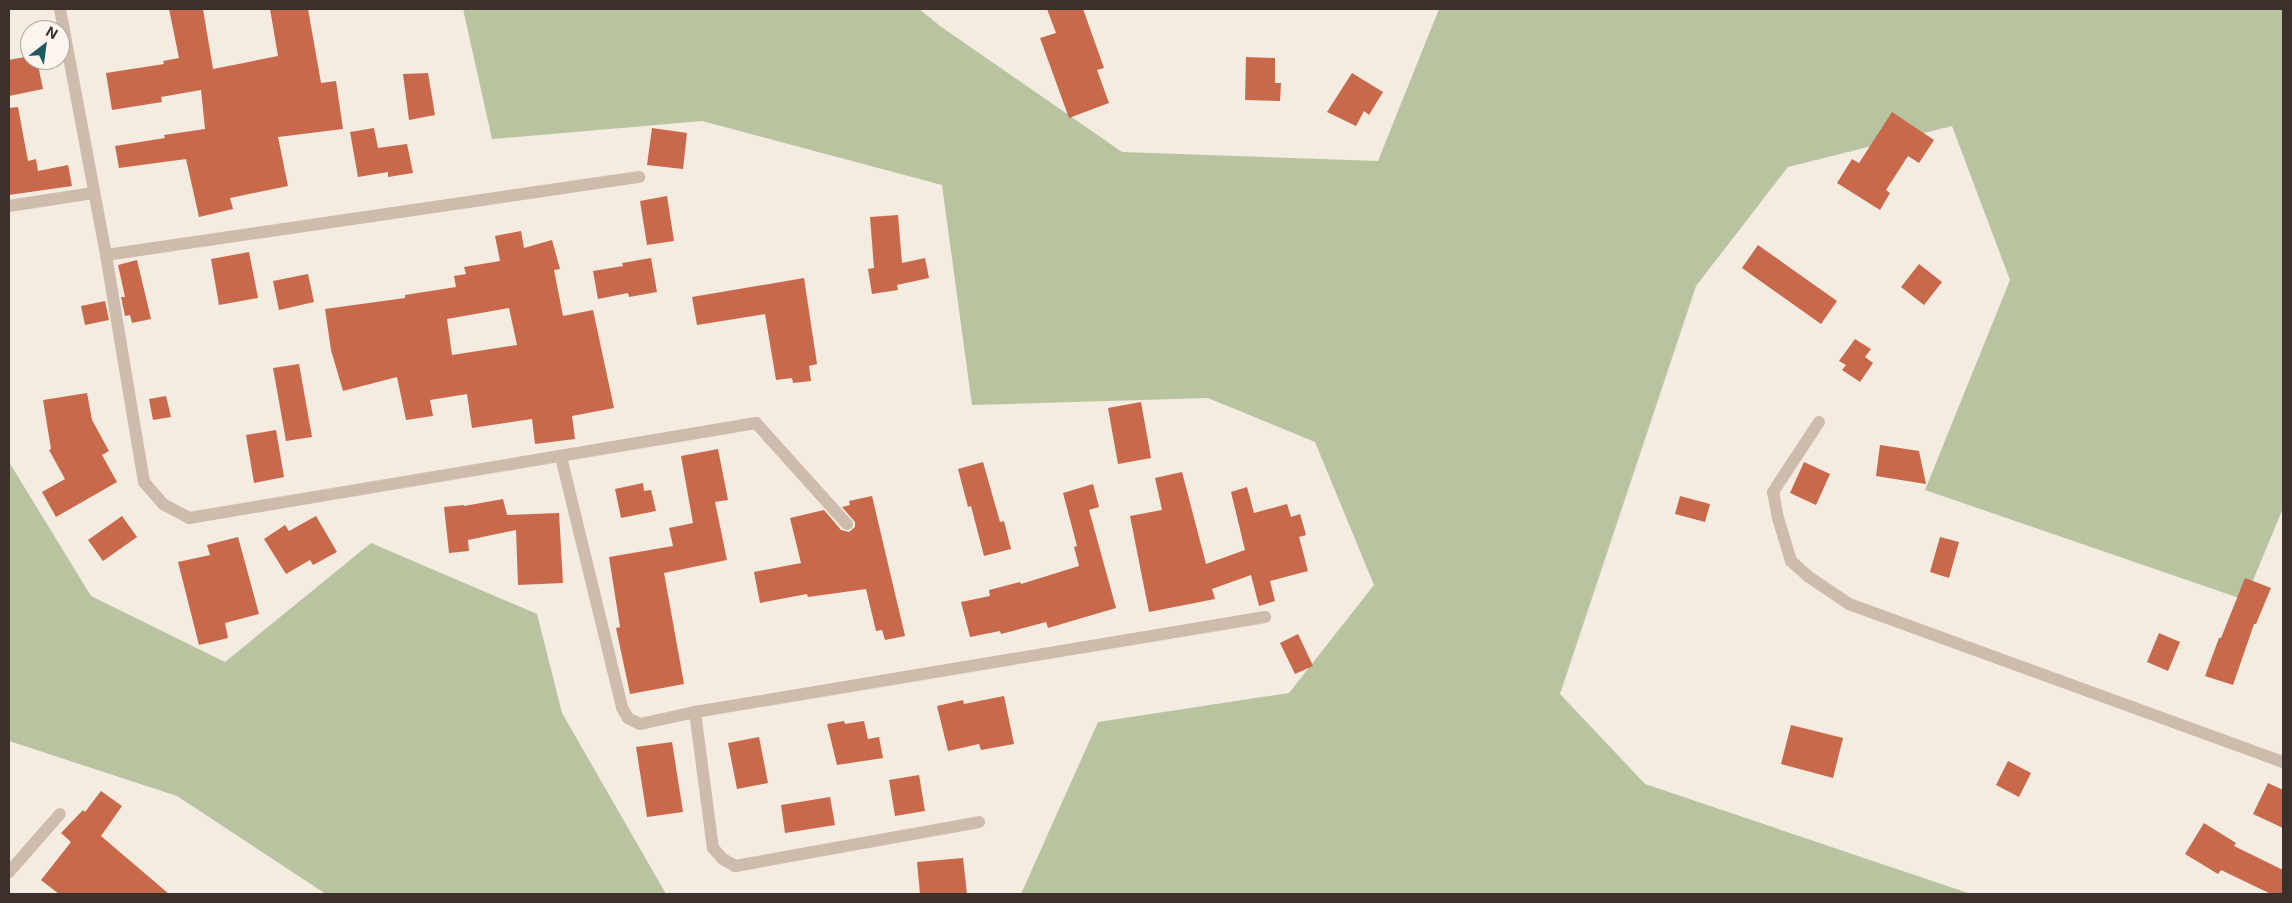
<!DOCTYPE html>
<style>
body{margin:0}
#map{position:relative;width:2292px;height:903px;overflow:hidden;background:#f4ebe1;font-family:Inter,sans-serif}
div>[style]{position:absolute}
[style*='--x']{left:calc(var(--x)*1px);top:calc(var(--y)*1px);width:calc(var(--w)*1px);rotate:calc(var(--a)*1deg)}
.green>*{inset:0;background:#b8c4a0}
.building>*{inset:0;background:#c8694b}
.minor>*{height:12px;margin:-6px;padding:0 6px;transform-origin:6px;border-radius:6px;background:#cdbbac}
span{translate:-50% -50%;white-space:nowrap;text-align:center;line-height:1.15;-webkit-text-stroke:5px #fbf5ee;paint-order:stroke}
.frame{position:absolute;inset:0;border:10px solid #3b302b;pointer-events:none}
.north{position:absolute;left:20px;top:20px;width:50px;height:50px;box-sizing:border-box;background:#fbf5ee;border:1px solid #aea6a0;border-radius:50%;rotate:30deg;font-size:14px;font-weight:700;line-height:20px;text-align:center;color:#3b302b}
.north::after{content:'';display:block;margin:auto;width:18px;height:22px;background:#1f5a5e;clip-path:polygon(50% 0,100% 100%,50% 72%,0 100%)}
</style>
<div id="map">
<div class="green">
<div style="clip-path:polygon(463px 9px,919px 9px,940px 26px,1122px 152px,1378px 161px,1439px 9px,2283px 9px,2283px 508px,2245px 600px,1925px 490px,2010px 280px,1952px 126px,1788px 167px,1696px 286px,1560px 694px,1645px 784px,1971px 894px,1021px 894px,1098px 722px,1289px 693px,1374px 585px,1315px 442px,1208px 398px,972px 405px,942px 185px,702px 121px,492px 139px)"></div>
<div style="clip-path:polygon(9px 462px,91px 596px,225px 662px,371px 543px,537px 614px,562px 713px,666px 894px,326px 894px,177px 796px,9px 741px)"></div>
</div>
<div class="building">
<div style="clip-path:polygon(169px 9px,203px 9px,213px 69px,278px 56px,270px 9px,308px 9px,321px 83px,336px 81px,343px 129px,278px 137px,288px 186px,230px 198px,233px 209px,199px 217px,186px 159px,119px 168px,115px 146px,165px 138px,164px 135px,205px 129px,201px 90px,161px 97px,162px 102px,112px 110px,106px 73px,164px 64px,163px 61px,179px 58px)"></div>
<div style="clip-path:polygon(1047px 9px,1083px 9px,1104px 68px,1097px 70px,1109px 103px,1069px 118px,1040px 38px,1056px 33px)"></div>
<div style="clip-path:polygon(30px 56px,30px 60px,37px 60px,43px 89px,9px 96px,9px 60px)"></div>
<div style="clip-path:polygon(1246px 57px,1275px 58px,1275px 83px,1281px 83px,1280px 101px,1245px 100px)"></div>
<div style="clip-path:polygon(428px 73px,435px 115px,409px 120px,403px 74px)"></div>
<div style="clip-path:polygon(1352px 73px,1383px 92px,1369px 115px,1364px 111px,1356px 126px,1327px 112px)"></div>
<div style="clip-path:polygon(18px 107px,28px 161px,36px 159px,38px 171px,68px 165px,72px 186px,9px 195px,9px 108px)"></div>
<div style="clip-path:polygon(1892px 112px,1934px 140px,1919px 163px,1908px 156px,1886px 190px,1890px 193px,1880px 210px,1837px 183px,1852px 159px,1859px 163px)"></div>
<div style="clip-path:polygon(374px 128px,378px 148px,407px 144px,413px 173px,388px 177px,388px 172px,358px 177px,350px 132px)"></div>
<div style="clip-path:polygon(652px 128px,687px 133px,683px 169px,647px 165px)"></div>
<div style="clip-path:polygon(667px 196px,674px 241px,647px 245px,640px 201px)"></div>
<div style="clip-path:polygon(898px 215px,902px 263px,925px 258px,929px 278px,897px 285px,898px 290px,872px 294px,868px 269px,874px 268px,870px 217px)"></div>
<div style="clip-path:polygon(evenodd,521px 231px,524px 248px,552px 240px,560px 269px,554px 270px,563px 316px,593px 310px,614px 408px,572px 416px,575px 439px,535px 444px,532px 419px,472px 428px,467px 394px,430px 400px,433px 416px,406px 420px,397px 377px,343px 391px,331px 350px,325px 309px,405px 298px,405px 295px,456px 287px,454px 276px,466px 274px,464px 267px,500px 261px,495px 236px,521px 231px,509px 308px,517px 345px,452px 355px,447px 319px,509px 308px)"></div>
<div style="clip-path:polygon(1758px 245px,1837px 301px,1821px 324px,1742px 268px)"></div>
<div style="clip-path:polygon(249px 252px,258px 298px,219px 305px,211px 259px)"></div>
<div style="clip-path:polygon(651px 258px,657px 292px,629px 297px,628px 293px,598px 299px,593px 271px,623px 266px,622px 263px)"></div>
<div style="clip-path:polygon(137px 260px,151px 319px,132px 323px,130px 315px,125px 316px,121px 297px,125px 297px,118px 265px)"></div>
<div style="clip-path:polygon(1919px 264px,1942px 282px,1924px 305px,1901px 287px)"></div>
<div style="clip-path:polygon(308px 274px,314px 302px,279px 310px,273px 281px)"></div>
<div style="clip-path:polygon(804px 278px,817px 364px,809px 366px,811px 381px,793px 383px,792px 378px,776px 380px,765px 314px,697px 325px,692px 297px)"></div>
<div style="clip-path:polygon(105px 301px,109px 320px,85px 325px,81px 306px)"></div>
<div style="clip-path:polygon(1855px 339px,1871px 349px,1865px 357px,1873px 363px,1860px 382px,1842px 370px,1846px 365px,1839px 361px)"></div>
<div style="clip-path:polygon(299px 364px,312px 437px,286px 441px,273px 368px)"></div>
<div style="clip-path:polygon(87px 393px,92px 420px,109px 451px,102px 455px,117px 482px,56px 517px,42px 492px,65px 479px,49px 450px,51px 449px,43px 400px)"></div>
<div style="clip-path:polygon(166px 396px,171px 417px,153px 420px,149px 399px)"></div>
<div style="clip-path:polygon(1141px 402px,1151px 458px,1118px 464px,1108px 408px)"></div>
<div style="clip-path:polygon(276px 430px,284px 477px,254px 483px,246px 435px)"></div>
<div style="clip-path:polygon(1880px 445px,1919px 451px,1926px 484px,1876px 476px)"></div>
<div style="clip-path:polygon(718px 449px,728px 500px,715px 502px,727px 560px,664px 573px,684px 684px,630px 694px,616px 628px,620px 627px,609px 557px,673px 546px,669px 528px,693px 523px,681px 456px)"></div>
<div style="clip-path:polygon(983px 462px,1000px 522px,1004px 521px,1011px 549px,984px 556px,971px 506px,968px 507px,958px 469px)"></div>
<div style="clip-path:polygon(1804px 462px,1830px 474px,1816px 505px,1790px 493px)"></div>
<div style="clip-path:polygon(1182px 472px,1206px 564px,1245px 550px,1231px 492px,1247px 487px,1254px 513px,1287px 504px,1291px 517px,1300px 514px,1306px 535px,1299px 537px,1308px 571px,1270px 581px,1275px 601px,1259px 606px,1251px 575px,1212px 589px,1215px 599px,1149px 612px,1130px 516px,1162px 510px,1155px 478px)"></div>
<div style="clip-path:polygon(643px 483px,644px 491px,651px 490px,656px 511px,621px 518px,615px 489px)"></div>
<div style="clip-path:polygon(1093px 484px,1099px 507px,1089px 510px,1116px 608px,1048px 628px,1046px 622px,1001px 634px,1000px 631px,970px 637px,961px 602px,990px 596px,989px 590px,1020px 582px,1021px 584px,1079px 566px,1074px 547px,1077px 546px,1063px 493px)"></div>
<div style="clip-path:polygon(872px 496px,905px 636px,885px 640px,882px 630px,876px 631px,866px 589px,808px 597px,807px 594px,760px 603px,754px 572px,801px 563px,790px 518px,824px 510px,841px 530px,849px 532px,855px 527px,855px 522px,842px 507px,850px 505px,849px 501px)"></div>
<div style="clip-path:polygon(1680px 496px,1710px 504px,1705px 522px,1675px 514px)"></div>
<div style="clip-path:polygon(503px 499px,507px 515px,559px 513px,563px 583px,518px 585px,516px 530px,468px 540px,469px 551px,449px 553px,444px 507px,464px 505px,464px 506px)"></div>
<div style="clip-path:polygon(122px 516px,137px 537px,103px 561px,88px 540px)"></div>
<div style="clip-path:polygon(316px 516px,337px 552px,313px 565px,310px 560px,286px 574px,264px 539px,285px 525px,289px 531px)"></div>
<div style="clip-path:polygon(238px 537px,259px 614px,225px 623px,228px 638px,199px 645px,178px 562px,210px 555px,207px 545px)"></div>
<div style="clip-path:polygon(1940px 537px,1959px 542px,1949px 578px,1930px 572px)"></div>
<div style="clip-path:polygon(2245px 578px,2271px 588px,2256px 624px,2254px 624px,2233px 685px,2205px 676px,2219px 638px,2221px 638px)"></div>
<div style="clip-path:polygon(2159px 633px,2180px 642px,2168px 671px,2147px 662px)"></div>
<div style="clip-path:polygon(1298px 634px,1313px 666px,1295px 674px,1280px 643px)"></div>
<div style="clip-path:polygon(1004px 696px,1014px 744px,981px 750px,979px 744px,948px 751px,937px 706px,963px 700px,964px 704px)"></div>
<div style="clip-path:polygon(844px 721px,845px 724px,864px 721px,868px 739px,879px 737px,883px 758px,837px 765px,827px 724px)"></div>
<div style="clip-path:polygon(1791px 725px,1843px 738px,1833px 778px,1781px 764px)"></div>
<div style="clip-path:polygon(759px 737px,768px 783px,737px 789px,728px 743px)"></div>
<div style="clip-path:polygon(672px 742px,683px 812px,647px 817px,636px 747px)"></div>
<div style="clip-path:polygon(2008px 761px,2031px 773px,2019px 797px,1996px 785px)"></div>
<div style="clip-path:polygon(919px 775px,925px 811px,895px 816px,889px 780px)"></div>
<div style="clip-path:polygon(2268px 783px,2283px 790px,2283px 828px,2253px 814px)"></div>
<div style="clip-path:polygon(101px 791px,122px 806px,101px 836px,169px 894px,59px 894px,41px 880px,71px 842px,61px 833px,83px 810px,85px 812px)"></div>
<div style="clip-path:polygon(830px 797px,835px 825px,785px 833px,781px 805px)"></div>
<div style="clip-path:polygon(2204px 823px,2236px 843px,2234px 846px,2283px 870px,2283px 894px,2271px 894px,2221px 870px,2218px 874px,2185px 854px)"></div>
<div style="clip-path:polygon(963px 858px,967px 894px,920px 894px,917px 862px)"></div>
</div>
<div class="minor">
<div style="--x:60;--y:9;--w:250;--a:79.4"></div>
<div style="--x:106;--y:255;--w:230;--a:80.5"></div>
<div style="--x:144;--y:482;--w:29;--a:49"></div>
<div style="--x:163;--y:504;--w:30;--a:28"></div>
<div style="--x:189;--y:518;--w:575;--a:-9.51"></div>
<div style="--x:756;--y:423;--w:136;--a:48"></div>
<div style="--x:9;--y:206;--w:85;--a:-8.8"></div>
<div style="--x:106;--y:255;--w:539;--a:-8.33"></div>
<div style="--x:1819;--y:422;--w:84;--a:123.3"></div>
<div style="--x:1773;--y:492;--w:26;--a:79"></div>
<div style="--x:1778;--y:518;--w:45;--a:73.2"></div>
<div style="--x:1791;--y:561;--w:24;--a:42"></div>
<div style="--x:1809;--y:577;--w:48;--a:34"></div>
<div style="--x:1849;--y:604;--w:462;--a:20"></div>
<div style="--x:561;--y:457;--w:258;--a:76.3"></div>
<div style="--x:622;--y:708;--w:12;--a:59"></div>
<div style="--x:628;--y:718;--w:13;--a:27"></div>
<div style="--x:640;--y:724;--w:56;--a:-12.3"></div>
<div style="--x:695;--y:712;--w:578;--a:-9.46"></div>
<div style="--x:695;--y:712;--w:137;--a:82.5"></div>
<div style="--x:713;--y:848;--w:15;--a:48"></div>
<div style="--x:723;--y:859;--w:14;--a:30"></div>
<div style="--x:735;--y:866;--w:248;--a:-10.2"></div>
<div style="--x:9;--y:872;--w:77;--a:-48.7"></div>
</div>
<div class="frame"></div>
<div class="north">N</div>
</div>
